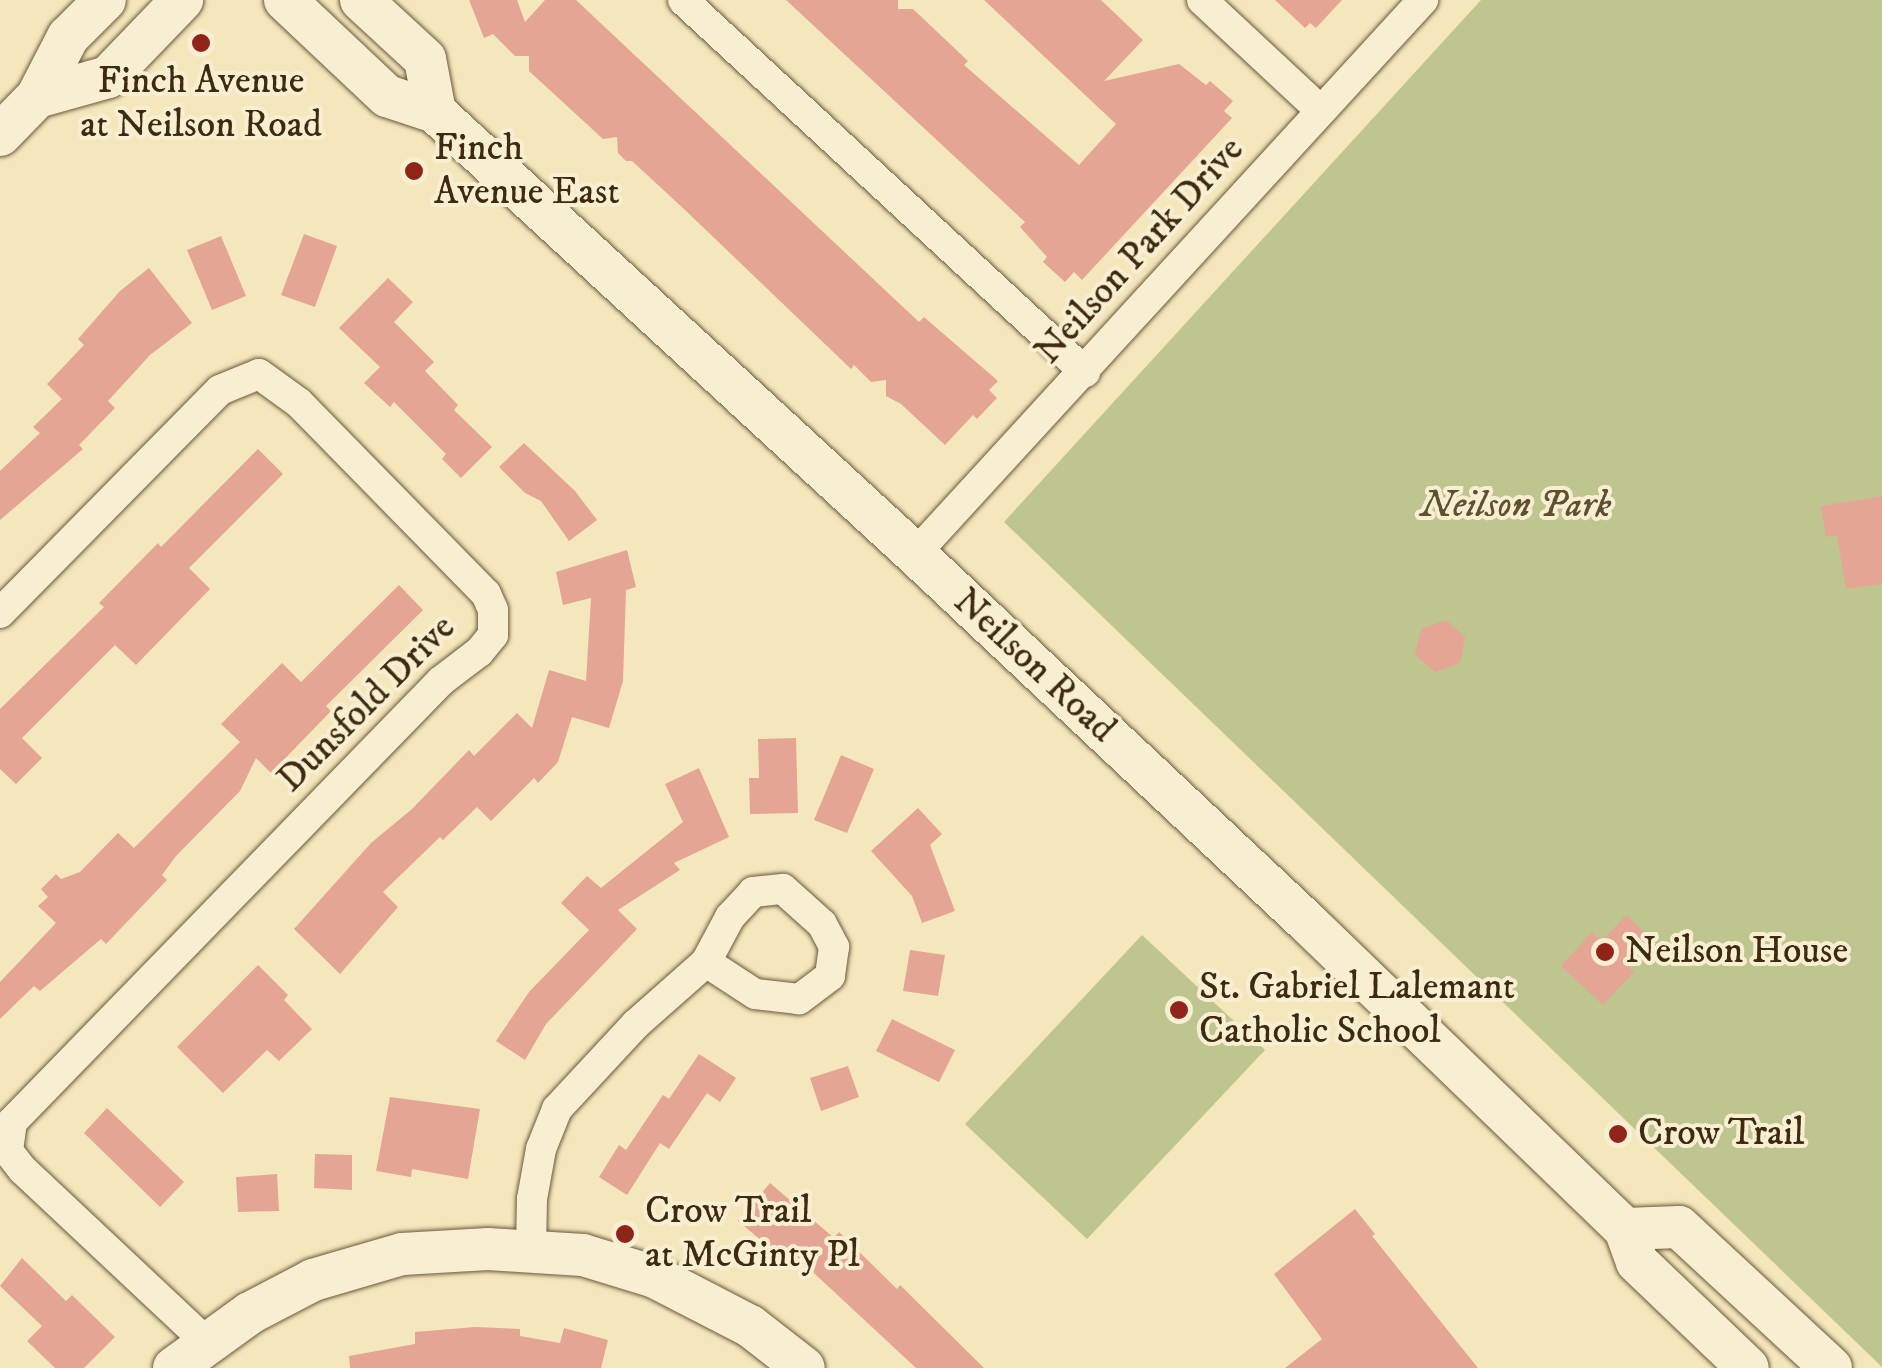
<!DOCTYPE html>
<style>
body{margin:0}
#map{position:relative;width:1882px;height:1368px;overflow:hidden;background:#f5e7bc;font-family:"IM FELL DW Pica",serif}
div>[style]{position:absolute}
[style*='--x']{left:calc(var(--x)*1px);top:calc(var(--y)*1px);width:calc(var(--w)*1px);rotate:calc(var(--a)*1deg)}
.green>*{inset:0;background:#bec58f}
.building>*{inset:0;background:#e4a594}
.roads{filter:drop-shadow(0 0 2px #6c593a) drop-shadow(0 0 2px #6c593a)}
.street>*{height:30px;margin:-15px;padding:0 15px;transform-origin:15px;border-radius:15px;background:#f8efd3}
.secondary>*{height:42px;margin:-21px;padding:0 21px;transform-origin:21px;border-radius:21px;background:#f8efd3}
.dots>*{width:28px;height:28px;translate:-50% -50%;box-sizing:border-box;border:5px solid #f8efd3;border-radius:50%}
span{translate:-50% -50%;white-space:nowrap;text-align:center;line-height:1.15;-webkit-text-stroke:8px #f8efd3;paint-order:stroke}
.poi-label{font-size:38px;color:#3e2a0f}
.left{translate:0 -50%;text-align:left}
.street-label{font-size:38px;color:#3e2a0f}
.park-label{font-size:38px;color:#5e512f;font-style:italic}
</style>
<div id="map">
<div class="green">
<div style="clip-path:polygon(1481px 0,1882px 0,1882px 1367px,1004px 522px)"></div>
<div style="clip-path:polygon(1142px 935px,1265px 1050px,1087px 1239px,965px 1124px)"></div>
</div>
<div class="building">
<div style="clip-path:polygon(469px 0,517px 0,525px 22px,545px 0,576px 0,919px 322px,924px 317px,998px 381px,989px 390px,997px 398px,977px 419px,973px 415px,945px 445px,901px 404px,886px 396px,886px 380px,871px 382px,854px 365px,851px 369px,684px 209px,632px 161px,626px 161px,618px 153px,617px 137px,603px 139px,529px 71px,529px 56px,515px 56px,493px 34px,484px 38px)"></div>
<div style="clip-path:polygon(786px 0,898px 0,898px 9px,913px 9px,968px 61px,964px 65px,1079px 165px,1116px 124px,984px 0,1101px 0,1143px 40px,1104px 81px,1179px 64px,1206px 85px,1210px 81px,1233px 101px,1224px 111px,1232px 118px,1082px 280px,1074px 272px,1065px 282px,1043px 262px,1047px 257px,1020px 227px,1025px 222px)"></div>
<div style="clip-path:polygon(1275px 0,1342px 0,1316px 28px,1310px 23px,1305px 28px)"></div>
<div style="clip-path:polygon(304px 234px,337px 246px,315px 307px,281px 295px)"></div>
<div style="clip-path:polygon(221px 236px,246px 296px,212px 310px,187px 250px)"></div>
<div style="clip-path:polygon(149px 268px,192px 323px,150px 355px,108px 401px,115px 408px,79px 445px,83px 449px,0 520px,0 471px,40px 433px,33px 427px,62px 399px,47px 384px,84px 345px,78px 339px,120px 291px)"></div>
<div style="clip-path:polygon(388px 278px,413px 302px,394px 322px,434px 362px,425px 371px,458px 405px,454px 410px,492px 447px,461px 478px,442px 459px,446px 454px,394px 402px,390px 407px,364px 383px,380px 367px,339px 328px)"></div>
<div style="clip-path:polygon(524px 443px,575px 491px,597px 520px,569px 541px,541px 501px,525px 493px,499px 467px)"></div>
<div style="clip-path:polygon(258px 449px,283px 474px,189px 568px,210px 589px,136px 665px,115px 645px,22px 738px,42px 758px,16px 784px,0 769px,0 709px,104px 607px,99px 603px,158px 543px,161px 547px)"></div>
<div style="clip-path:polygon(1882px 496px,1882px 584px,1846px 589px,1837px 535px,1826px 537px,1821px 506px)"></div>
<div style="clip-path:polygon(627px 550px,636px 587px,626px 590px,623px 681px,609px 728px,572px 717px,558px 762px,538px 783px,534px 778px,491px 821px,477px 807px,443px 840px,440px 837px,383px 892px,398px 907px,340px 974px,294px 929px,371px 843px,412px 809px,469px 750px,474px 756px,517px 713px,532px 728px,549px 670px,586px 681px,591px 598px,563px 605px,556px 572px)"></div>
<div style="clip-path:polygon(399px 585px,423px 610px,326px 706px,331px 711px,271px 773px,256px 758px,240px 791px,176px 856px,162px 875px,167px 880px,106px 944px,101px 939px,40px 991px,34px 986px,0 1019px,0 982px,56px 923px,38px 906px,48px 897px,41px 889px,56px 874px,61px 879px,80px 872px,118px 833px,134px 848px,240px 742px,221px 724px,282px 663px,301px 682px)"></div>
<div style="clip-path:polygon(1446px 620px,1465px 637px,1460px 663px,1435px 672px,1415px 655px,1421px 629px)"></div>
<div style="clip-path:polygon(796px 738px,798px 813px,750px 814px,749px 778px,759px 778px,758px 739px)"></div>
<div style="clip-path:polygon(841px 755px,874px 769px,847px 833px,814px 820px)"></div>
<div style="clip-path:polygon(699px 768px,729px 837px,674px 863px,680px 870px,618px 910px,637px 929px,546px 1024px,525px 1060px,496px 1041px,529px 992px,589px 930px,561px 903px,587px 876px,601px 888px,683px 822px,665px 784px)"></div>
<div style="clip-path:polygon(918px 808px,942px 834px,930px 845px,955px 911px,922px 923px,912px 896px,871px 851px)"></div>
<div style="clip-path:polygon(1626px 915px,1650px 937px,1625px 963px,1634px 972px,1603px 1005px,1561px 966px,1592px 932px,1602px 941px)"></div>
<div style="clip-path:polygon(910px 950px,945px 955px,938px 996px,903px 991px)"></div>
<div style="clip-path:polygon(258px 965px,288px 995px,284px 1000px,312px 1029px,279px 1061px,267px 1050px,223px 1093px,177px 1047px)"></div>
<div style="clip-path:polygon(892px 1019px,955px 1050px,939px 1082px,876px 1051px)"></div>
<div style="clip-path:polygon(699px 1054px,736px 1078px,720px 1102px,707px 1093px,669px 1149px,660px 1143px,627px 1195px,599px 1177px,619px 1145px,626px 1150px,663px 1095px,669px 1099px)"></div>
<div style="clip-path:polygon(848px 1066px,859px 1097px,821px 1111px,810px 1078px)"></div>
<div style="clip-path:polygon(390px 1097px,480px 1109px,468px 1179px,412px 1169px,411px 1177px,376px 1171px)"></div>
<div style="clip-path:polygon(107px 1108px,184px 1182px,160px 1207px,84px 1133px)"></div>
<div style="clip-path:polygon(315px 1154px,352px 1155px,352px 1190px,314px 1188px)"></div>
<div style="clip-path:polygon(277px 1174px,279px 1211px,238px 1212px,236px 1177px)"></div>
<div style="clip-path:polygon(770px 1183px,834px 1238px,839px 1232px,897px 1289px,900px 1285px,984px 1368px,916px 1368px,787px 1248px,780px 1256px,738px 1221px)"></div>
<div style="clip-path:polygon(1355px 1209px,1375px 1234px,1372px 1236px,1478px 1368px,1285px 1368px,1322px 1339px,1274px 1274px)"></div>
<div style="clip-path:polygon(22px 1258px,66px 1301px,72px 1295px,115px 1337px,84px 1368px,55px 1368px,27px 1341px,42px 1326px,0 1286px)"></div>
<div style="clip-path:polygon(475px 1327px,520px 1329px,520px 1336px,560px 1343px,564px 1328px,608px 1340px,601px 1368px,350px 1368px,349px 1356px,415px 1344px,415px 1332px)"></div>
</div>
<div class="roads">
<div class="street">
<div style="--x:683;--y:0;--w:548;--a:42.78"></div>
<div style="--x:1202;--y:0;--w:161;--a:43"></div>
<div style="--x:915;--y:554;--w:752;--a:-47.48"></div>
<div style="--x:0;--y:613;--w:313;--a:-45.4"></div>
<div style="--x:220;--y:390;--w:42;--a:-22.3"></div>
<div style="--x:259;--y:374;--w:49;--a:35.9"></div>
<div style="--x:299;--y:403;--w:267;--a:45.6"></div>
<div style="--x:486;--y:594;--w:17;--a:66"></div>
<div style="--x:493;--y:610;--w:25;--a:90"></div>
<div style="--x:493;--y:635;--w:22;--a:129"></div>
<div style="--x:479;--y:652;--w:48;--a:142.7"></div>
<div style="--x:441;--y:681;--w:615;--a:134.21"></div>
<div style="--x:12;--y:1122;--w:29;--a:98"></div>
<div style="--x:8;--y:1151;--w:24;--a:52"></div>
<div style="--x:23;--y:1170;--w:253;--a:43.2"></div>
<div style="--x:531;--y:1250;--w:51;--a:-88.9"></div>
<div style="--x:532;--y:1199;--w:51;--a:-79.8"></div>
<div style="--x:541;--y:1149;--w:43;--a:-68.2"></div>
<div style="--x:557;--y:1109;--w:116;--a:-47.1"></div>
<div style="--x:636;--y:1024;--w:94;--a:-41.5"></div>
<div style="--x:706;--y:962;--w:51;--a:-61.9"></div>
<div style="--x:730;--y:917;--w:34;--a:-47"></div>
<div style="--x:753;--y:892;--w:30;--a:-6"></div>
<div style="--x:783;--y:889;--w:52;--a:41.9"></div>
<div style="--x:822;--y:924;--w:26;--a:62"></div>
<div style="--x:834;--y:947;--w:29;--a:98"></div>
<div style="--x:830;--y:976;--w:39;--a:143"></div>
<div style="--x:799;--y:999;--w:44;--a:-173.5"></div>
<div style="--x:755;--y:994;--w:59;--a:-146.9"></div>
</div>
<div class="secondary">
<div style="--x:285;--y:0;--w:140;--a:43.3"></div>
<div style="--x:387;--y:96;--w:51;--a:18.4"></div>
<div style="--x:435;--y:112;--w:653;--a:42.64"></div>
<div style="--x:915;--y:554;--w:539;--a:43.2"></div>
<div style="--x:1308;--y:923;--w:441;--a:44"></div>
<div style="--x:1625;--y:1229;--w:35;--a:70"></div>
<div style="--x:1637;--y:1262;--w:153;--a:43.7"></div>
<div style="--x:361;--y:0;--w:87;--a:42.7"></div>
<div style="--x:425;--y:59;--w:54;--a:79.3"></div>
<div style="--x:37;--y:97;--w:74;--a:-15.7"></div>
<div style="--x:108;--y:77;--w:107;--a:-46.1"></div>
<div style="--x:0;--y:135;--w:53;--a:-45.8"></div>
<div style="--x:37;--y:97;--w:68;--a:-62.7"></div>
<div style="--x:68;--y:37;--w:52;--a:-45"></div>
<div style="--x:1625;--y:1229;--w:54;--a:-2.1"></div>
<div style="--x:1679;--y:1227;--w:207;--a:42.8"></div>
<div style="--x:174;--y:1368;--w:94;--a:-35.9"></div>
<div style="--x:250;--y:1313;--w:71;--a:-27.6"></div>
<div style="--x:313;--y:1280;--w:93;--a:-16.3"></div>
<div style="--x:402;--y:1254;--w:86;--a:-3.3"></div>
<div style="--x:488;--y:1249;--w:95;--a:3.6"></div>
<div style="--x:583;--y:1255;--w:75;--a:17"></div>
<div style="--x:655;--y:1277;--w:107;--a:27.3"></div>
<div style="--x:750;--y:1326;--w:68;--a:37.9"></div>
</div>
</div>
<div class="dots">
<div style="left:201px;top:43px;background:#8f2418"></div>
<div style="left:414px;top:171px;background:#8f2418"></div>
<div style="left:1605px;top:952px;background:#8f2418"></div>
<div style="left:1179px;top:1010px;background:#8f2418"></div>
<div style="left:1618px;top:1134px;background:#8f2418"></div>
<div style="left:625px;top:1234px;background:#8f2418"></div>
</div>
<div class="poi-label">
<span style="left:201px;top:104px">Finch Avenue<br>at Neilson Road</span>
<span class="left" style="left:434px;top:171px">Finch<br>Avenue East</span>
<span class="left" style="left:1625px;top:952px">Neilson House</span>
<span class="left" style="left:1199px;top:1010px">St. Gabriel Lalemant<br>Catholic School</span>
<span class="left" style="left:1638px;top:1134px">Crow Trail</span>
<span class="left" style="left:645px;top:1234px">Crow Trail<br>at McGinty Pl</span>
</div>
<div class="street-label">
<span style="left:1140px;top:251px;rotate:-48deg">Neilson Park Drive</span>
<span style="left:1034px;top:666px;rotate:43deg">Neilson Road</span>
<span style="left:367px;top:704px;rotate:-45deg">Dunsfold Drive</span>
</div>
<div class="park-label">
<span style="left:1516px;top:506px">Neilson Park</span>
</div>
</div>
